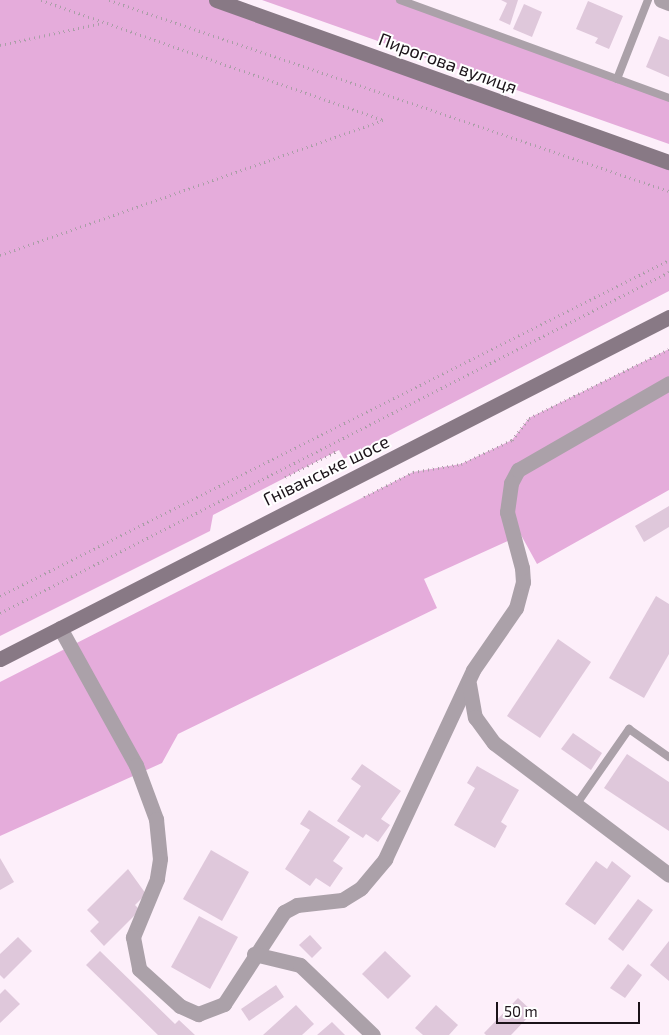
<!DOCTYPE html>
<meta charset="utf-8">
<style>
body{margin:0}
#map{position:relative;width:669px;height:1035px;overflow:hidden;background:#fdeffa;font-family:"Exo 2",sans-serif}
div>[style]{position:absolute}
[style*='--x']{left:calc(var(--x)*1px);top:calc(var(--y)*1px);width:calc(var(--w)*1px);rotate:calc(var(--a)*1deg)}
.green>*{inset:0;background:#e5acdb}
.building>*{inset:0;background:#dfc8db}
.path>*{height:3px;margin-top:-1.5px;transform-origin:0;background:repeating-linear-gradient(90deg,#aa9ea7 0 1px,transparent 0 5px)}
.lane>*{height:8px;margin:-4px;padding:0 4px;transform-origin:4px;border-radius:4px;background:#aba1a9}
.street>*{height:15px;margin:-7.5px;padding:0 7.5px;transform-origin:7.5px;border-radius:7.5px;background:#aba1a9}
.secondary>*{height:15px;margin:-7.5px;padding:0 7.5px;transform-origin:7.5px;border-radius:7.5px;background:#887985}
span{translate:-50% -50%;white-space:nowrap;text-align:center;line-height:1.15;-webkit-text-stroke:4px #fff;paint-order:stroke}
.street-label{font-size:18px;color:#1b1319}
.scale{position:absolute;left:496px;top:1002px;width:144px;height:22px;box-sizing:border-box;border:2px solid #1b1319;border-top:0;padding-left:6px;font-size:15px;line-height:18px;white-space:nowrap;color:#1b1319;-webkit-text-stroke:4px #fff;paint-order:stroke}
</style>
<div id="map">
<div class="green">
<div style="clip-path:polygon(0 0,216px 0,669px 169px,669px 291px,344px 459px,339px 450px,213px 515px,210px 531px,0 636px)"></div>
<div style="clip-path:polygon(262px 0,400px 0,669px 98px,669px 144px)"></div>
<div style="clip-path:polygon(669px 349px,669px 490px,537px 564px,521px 535px,424px 579px,437px 608px,178px 734px,162px 763px,0 836px,0 682px,413px 472px,461px 464px,512px 440px,529px 418px)"></div>
</div>
<div class="building">
<div style="clip-path:polygon(501px 0,518px 0,510px 25px,499px 20px,507px 3px)"></div>
<div style="clip-path:polygon(588px 1px,623px 16px,609px 49px,595px 43px,598px 38px,576px 29px)"></div>
<div style="clip-path:polygon(524px 4px,542px 12px,532px 37px,513px 29px)"></div>
<div style="clip-path:polygon(659px 36px,669px 40px,669px 77px,646px 67px)"></div>
<div style="clip-path:polygon(669px 506px,669px 527px,644px 542px,635px 526px)"></div>
<div style="clip-path:polygon(656px 596px,669px 604px,669px 654px,644px 698px,609px 678px)"></div>
<div style="clip-path:polygon(558px 639px,591px 662px,540px 738px,507px 716px)"></div>
<div style="clip-path:polygon(573px 733px,602px 753px,591px 770px,561px 749px)"></div>
<div style="clip-path:polygon(627px 754px,669px 782px,669px 831px,604px 788px)"></div>
<div style="clip-path:polygon(362px 764px,401px 791px,381px 819px,390px 825px,378px 842px,366px 834px,363px 838px,337px 821px,361px 786px,351px 779px)"></div>
<div style="clip-path:polygon(477px 766px,519px 790px,501px 822px,507px 826px,495px 848px,454px 825px,475px 788px,467px 783px)"></div>
<div style="clip-path:polygon(309px 810px,350px 837px,333px 861px,343px 868px,330px 887px,316px 878px,310px 886px,285px 869px,310px 830px,300px 824px)"></div>
<div style="clip-path:polygon(211px 850px,249px 872px,222px 921px,183px 899px)"></div>
<div style="clip-path:polygon(0 858px,14px 882px,0 890px)"></div>
<div style="clip-path:polygon(596px 861px,607px 869px,612px 861px,631px 876px,595px 925px,565px 904px)"></div>
<div style="clip-path:polygon(128px 869px,146px 894px,135px 905px,140px 910px,104px 946px,90px 931px,99px 922px,87px 910px)"></div>
<div style="clip-path:polygon(638px 899px,653px 910px,623px 951px,608px 939px)"></div>
<div style="clip-path:polygon(199px 916px,238px 937px,210px 989px,171px 967px)"></div>
<div style="clip-path:polygon(310px 935px,322px 948px,312px 958px,299px 945px)"></div>
<div style="clip-path:polygon(18px 937px,32px 951px,4px 979px,0 975px,0 954px)"></div>
<div style="clip-path:polygon(669px 941px,669px 981px,650px 965px)"></div>
<div style="clip-path:polygon(100px 951px,175px 1024px,179px 1020px,195px 1035px,158px 1035px,86px 965px)"></div>
<div style="clip-path:polygon(385px 951px,411px 976px,388px 999px,362px 974px)"></div>
<div style="clip-path:polygon(628px 964px,642px 975px,625px 998px,610px 988px)"></div>
<div style="clip-path:polygon(276px 985px,284px 997px,249px 1021px,241px 1009px)"></div>
<div style="clip-path:polygon(5px 989px,20px 1004px,0 1023px,0 994px)"></div>
<div style="clip-path:polygon(518px 998px,533px 1012px,511px 1035px,486px 1035px,484px 1033px)"></div>
<div style="clip-path:polygon(296px 1005px,314px 1024px,302px 1035px,263px 1035px)"></div>
<div style="clip-path:polygon(436px 1005px,458px 1025px,449px 1035px,423px 1035px,415px 1028px)"></div>
<div style="clip-path:polygon(332px 1022px,345px 1035px,317px 1035px)"></div>
</div>
<div class="path">
<div style="--x:41;--y:0;--w:363;--a:19.3"></div>
<div style="--x:109;--y:0;--w:592;--a:18.83"></div>
<div style="--x:0;--y:45;--w:104;--a:-12.2"></div>
<div style="--x:0;--y:255;--w:407;--a:-19.4"></div>
<div style="--x:285;--y:477;--w:60;--a:-26.6"></div>
<div style="--x:364;--y:497;--w:55;--a:-27"></div>
<div style="--x:413;--y:472;--w:49;--a:-9.5"></div>
<div style="--x:461;--y:464;--w:56;--a:-25.2"></div>
<div style="--x:512;--y:440;--w:28;--a:-52"></div>
<div style="--x:529;--y:418;--w:156;--a:-26.2"></div>
<div style="--x:0;--y:596;--w:749;--a:-26.67"></div>
<div style="--x:0;--y:613;--w:751;--a:-27.01"></div>
</div>
<div class="lane">
<div style="--x:400;--y:0;--w:286;--a:20"></div>
<div style="--x:617;--y:79;--w:85;--a:-68.6"></div>
<div style="--x:576;--y:805;--w:93;--a:-55.1"></div>
<div style="--x:629;--y:729;--w:49;--a:35"></div>
</div>
<div class="street">
<div style="--x:661;--y:0;--w:9;--a:21"></div>
<div style="--x:60;--y:628;--w:157;--a:61"></div>
<div style="--x:136;--y:765;--w:58;--a:69.7"></div>
<div style="--x:156;--y:819;--w:40;--a:84.3"></div>
<div style="--x:160;--y:859;--w:20;--a:99"></div>
<div style="--x:157;--y:879;--w:63;--a:112.5"></div>
<div style="--x:133;--y:937;--w:33;--a:79"></div>
<div style="--x:139;--y:969;--w:55;--a:42.1"></div>
<div style="--x:180;--y:1006;--w:20;--a:24"></div>
<div style="--x:198;--y:1014;--w:28;--a:-21"></div>
<div style="--x:224;--y:1004;--w:110;--a:-56.9"></div>
<div style="--x:284;--y:912;--w:15;--a:-28"></div>
<div style="--x:297;--y:905;--w:45;--a:-6.3"></div>
<div style="--x:342;--y:900;--w:22;--a:-32"></div>
<div style="--x:361;--y:888;--w:38;--a:-50"></div>
<div style="--x:385;--y:859;--w:208;--a:-65"></div>
<div style="--x:473;--y:670;--w:75;--a:-55.3"></div>
<div style="--x:516;--y:608;--w:27;--a:-75"></div>
<div style="--x:523;--y:582;--w:14;--a:-94"></div>
<div style="--x:522;--y:568;--w:58;--a:-105"></div>
<div style="--x:507;--y:512;--w:29;--a:-82"></div>
<div style="--x:511;--y:483;--w:15;--a:-62"></div>
<div style="--x:518;--y:470;--w:174;--a:-29.9"></div>
<div style="--x:469;--y:684;--w:34;--a:80"></div>
<div style="--x:475;--y:717;--w:32;--a:54"></div>
<div style="--x:494;--y:743;--w:219;--a:37"></div>
<div style="--x:254;--y:954;--w:47;--a:13.4"></div>
<div style="--x:300;--y:965;--w:101;--a:43.8"></div>
</div>
<div class="secondary">
<div style="--x:216;--y:0;--w:481;--a:19.7"></div>
<div style="--x:0;--y:659;--w:751;--a:-27.08"></div>
</div>
<div class="street-label">
<span style="left:448px;top:63px;rotate:20deg">Пирогова вулиця</span>
<span style="left:326px;top:470px;rotate:-26deg">Гніванське шосе</span>
</div>
<div class="scale">50 m</div>
</div>
